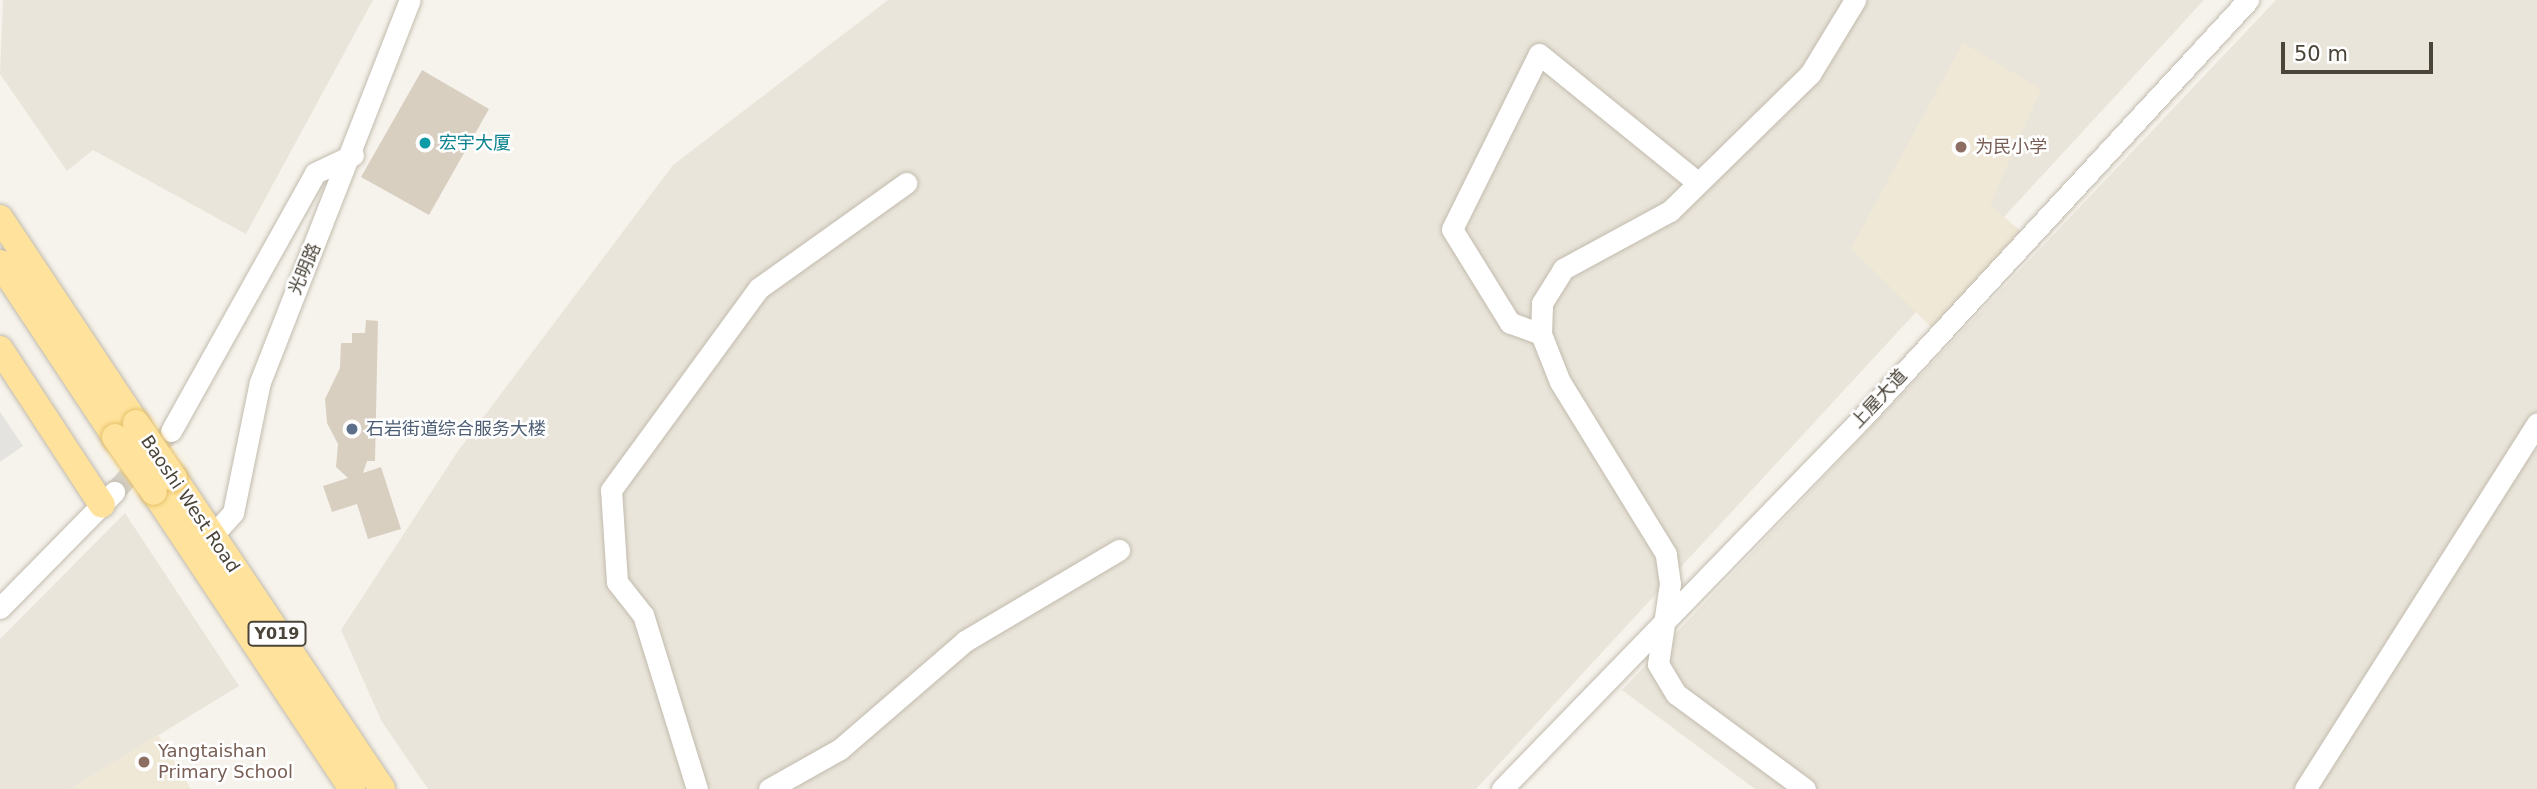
<!DOCTYPE html>
<meta charset="utf-8">
<style>
body{margin:0}
#map{position:relative;width:2537px;height:789px;overflow:hidden;background:#f6f3ec;font-family:"DejaVu Sans","Noto Sans SC",sans-serif}
div>[style]{position:absolute}
[style*='--x']{left:calc(var(--x)*1px);top:calc(var(--y)*1px);width:calc(var(--w)*1px);rotate:calc(var(--a)*1deg)}
.residential>*{inset:0;background:#eae5da}
.education>*{inset:0;background:#efe8d6}
.parking>*{inset:0;background:#e5e3e0}
.building>*{inset:0;background:#d8cfc1}
.minor-tunnel>*{height:21px;margin-top:-10.5px;transform-origin:0;background:repeating-linear-gradient(90deg,#d4d0c8 0 21px,transparent 0 31px)}
.roads{filter:drop-shadow(0 0 2px #c2bbae) drop-shadow(0 0 2px #c2bbae)}
.minor>*{height:21px;margin:-10.5px;padding:0 10.5px;transform-origin:10.5px;border-radius:10.5px;background:#fff}
.major>*{height:26px;margin:-13px;padding:0 13px;transform-origin:13px;border-radius:13px;background:#ffe39c}
.bridges{filter:drop-shadow(0 0 2px #e6c16a) drop-shadow(0 0 2px #e6c16a)}
.major-bridge>*{height:26px;margin:-13px;padding:0 13px;transform-origin:13px;border-radius:13px;background:#ffe39c}
.dots>*{width:19px;height:19px;translate:-50% -50%;box-sizing:border-box;border:4px solid #fff;border-radius:50%}
span{translate:-50% -50%;white-space:nowrap;text-align:center;line-height:1.15;-webkit-text-stroke:5px #fff;paint-order:stroke}
.shield-label span{padding:2px 5px;background:#fff;border:2px solid;border-radius:5px;-webkit-text-stroke-width:0}
.shield-label{font-size:16px;color:#4b4439;font-weight:700}
.culture-label{font-size:18px;color:#0d838f}
.left{translate:0 -50%;text-align:left}
.education-label{font-size:18px;color:#785e54}
.street-label{font-size:18px;color:#4b4439}
.service-label{font-size:18px;color:#4e5e75}
.scale{position:absolute;left:2281px;top:42px;width:152px;height:32px;box-sizing:border-box;border:4px solid #4b4439;border-top:0;padding-left:9px;font-size:21px;line-height:24px;white-space:nowrap;color:#4b4439;-webkit-text-stroke:5px #fff;paint-order:stroke}
</style>
<div id="map">
<div class="residential">
<div style="clip-path:polygon(373px 0,246px 234px,93px 150px,67px 171px,0 74px,3px 0)"></div>
<div style="clip-path:polygon(888px 0,2204px 0,1476px 789px,428px 789px,382px 722px,341px 630px,458px 451px,673px 165px)"></div>
<div style="clip-path:polygon(2276px 0,2537px 0,2537px 789px,1755px 789px,1622px 690px)"></div>
<div style="clip-path:polygon(125px 513px,239px 686px,70px 789px,0 789px,0 639px)"></div>
</div>
<div class="education">
<div style="clip-path:polygon(1963px 43px,2041px 89px,1990px 205px,2022px 232px,1932px 328px,1851px 248px)"></div>
<div style="clip-path:polygon(158px 735px,191px 789px,70px 789px)"></div>
</div>
<div class="parking">
<div style="clip-path:polygon(0 412px,23px 446px,0 462px)"></div>
</div>
<div class="building">
<div style="clip-path:polygon(422px 70px,489px 109px,429px 215px,361px 177px)"></div>
<div style="clip-path:polygon(366px 320px,378px 321px,375px 461px,367px 461px,363px 473px,381px 467px,401px 529px,368px 539px,357px 504px,332px 512px,323px 486px,348px 478px,336px 467px,338px 444px,327px 423px,325px 399px,340px 368px,341px 343px,352px 343px,352px 333px,365px 333px)"></div>
</div>
<div class="minor-tunnel">
<div style="--x:114;--y:492;--w:83;--a:-46.9"></div>
</div>
<div class="roads">
<div class="minor">
<div style="--x:1541;--y:334;--w:33;--a:-160"></div>
<div style="--x:1510;--y:323;--w:110;--a:-121.7"></div>
<div style="--x:1452;--y:229;--w:195;--a:-63.6"></div>
<div style="--x:1539;--y:54;--w:202;--a:39"></div>
<div style="--x:171;--y:431;--w:295;--a:-60.8"></div>
<div style="--x:315;--y:173;--w:42;--a:-25.3"></div>
<div style="--x:212;--y:536;--w:31;--a:-48"></div>
<div style="--x:233;--y:513;--w:134;--a:-78.4"></div>
<div style="--x:260;--y:382;--w:410;--a:-68.6"></div>
<div style="--x:0;--y:608;--w:163;--a:-45.5"></div>
<div style="--x:697;--y:789;--w:182;--a:-107.2"></div>
<div style="--x:643;--y:615;--w:42;--a:-128.2"></div>
<div style="--x:617;--y:582;--w:92;--a:-93.7"></div>
<div style="--x:611;--y:490;--w:250;--a:-53.8"></div>
<div style="--x:759;--y:288;--w:181;--a:-35.5"></div>
<div style="--x:769;--y:789;--w:81;--a:-29.4"></div>
<div style="--x:840;--y:749;--w:165;--a:-40.8"></div>
<div style="--x:965;--y:641;--w:179;--a:-30.6"></div>
<div style="--x:1502;--y:789;--w:518;--a:-45.86"></div>
<div style="--x:1863;--y:417;--w:568;--a:-47.28"></div>
<div style="--x:1805;--y:789;--w:160;--a:-143.6"></div>
<div style="--x:1676;--y:694;--w:35;--a:-121"></div>
<div style="--x:1658;--y:664;--w:81;--a:-81.5"></div>
<div style="--x:1670;--y:584;--w:30;--a:-98"></div>
<div style="--x:1666;--y:554;--w:202;--a:-121.6"></div>
<div style="--x:1560;--y:382;--w:52;--a:-111.6"></div>
<div style="--x:1541;--y:334;--w:31;--a:-88"></div>
<div style="--x:1542;--y:303;--w:40;--a:-58"></div>
<div style="--x:1563;--y:269;--w:122;--a:-28.5"></div>
<div style="--x:1670;--y:211;--w:196;--a:-44.4"></div>
<div style="--x:1810;--y:74;--w:87;--a:-58.7"></div>
<div style="--x:2305;--y:789;--w:433;--a:-57.6"></div>
</div>
<div class="major">
<div style="--x:0;--y:218;--w:246;--a:56.4"></div>
<div style="--x:0;--y:263;--w:209;--a:56.5"></div>
<div style="--x:0;--y:349;--w:186;--a:56.8"></div>
<div style="--x:174;--y:478;--w:374;--a:56.2"></div>
<div style="--x:154;--y:492;--w:357;--a:56.3"></div>
</div>
</div>
<div class="bridges">
<div class="major-bridge">
<div style="--x:136;--y:423;--w:67;--a:55.4"></div>
<div style="--x:115;--y:437;--w:67;--a:54.7"></div>
</div>
</div>
<div class="dots">
<div style="left:425px;top:143px;background:#0f9aa8"></div>
<div style="left:1961px;top:147px;background:#8d6e63"></div>
<div style="left:352px;top:429px;background:#5c6f8a"></div>
<div style="left:144px;top:762px;background:#8d6e63"></div>
</div>
<div class="shield-label">
<span style="left:277px;top:634px">Y019</span>
</div>
<div class="culture-label">
<span class="left" style="left:439px;top:143px">宏宇大厦</span>
</div>
<div class="education-label">
<span class="left" style="left:1975px;top:147px">为民小学</span>
<span class="left" style="left:158px;top:762px">Yangtaishan<br>Primary School</span>
</div>
<div class="street-label">
<span style="left:305px;top:269px;rotate:-67deg">光明路</span>
<span style="left:1879px;top:399px;rotate:-47deg">上屋大道</span>
<span style="left:190px;top:504px;rotate:56deg">Baoshi West Road</span>
</div>
<div class="service-label">
<span class="left" style="left:366px;top:429px">石岩街道综合服务大楼</span>
</div>
<div class="scale">50 m</div>
</div>
